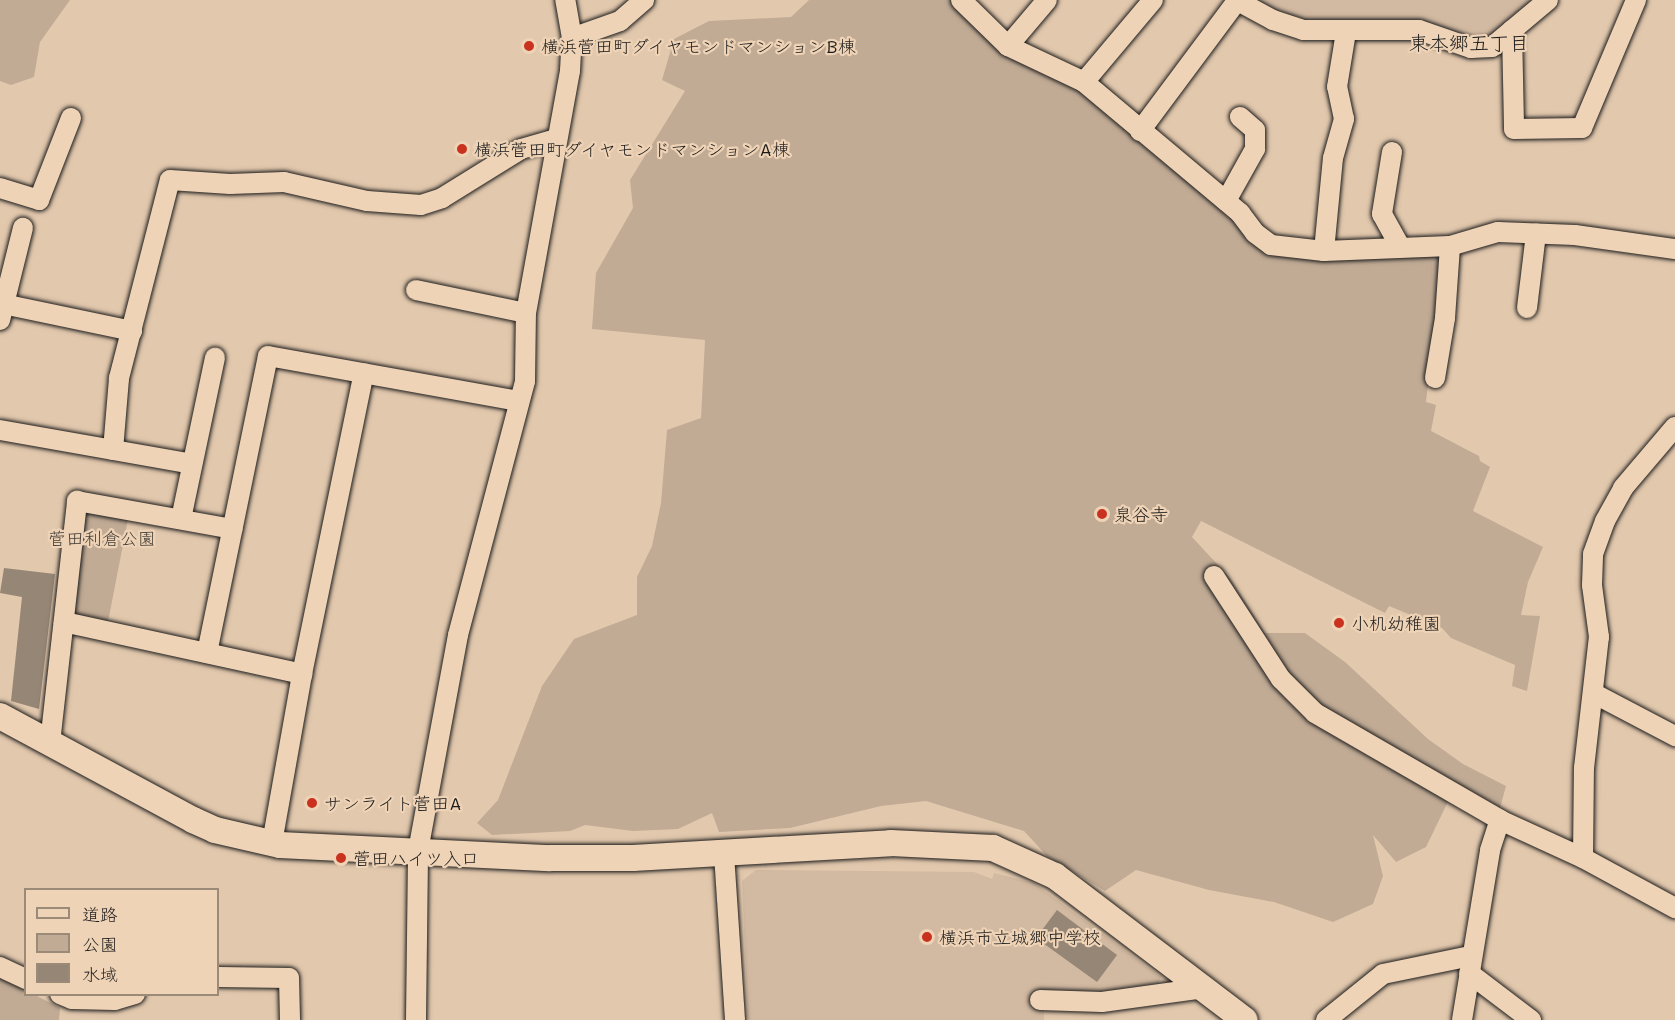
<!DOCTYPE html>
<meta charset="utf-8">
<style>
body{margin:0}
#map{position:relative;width:1675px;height:1020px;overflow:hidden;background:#e2c8ad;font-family:Mali,"Klee One",sans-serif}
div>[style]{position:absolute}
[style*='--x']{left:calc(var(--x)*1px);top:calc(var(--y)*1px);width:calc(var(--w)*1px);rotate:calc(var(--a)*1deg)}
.built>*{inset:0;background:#d2b9a1}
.green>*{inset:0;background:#c1ab95}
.water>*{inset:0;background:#968675}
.roads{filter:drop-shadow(0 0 2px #1c1c1c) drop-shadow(0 0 2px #1c1c1c)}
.minor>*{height:20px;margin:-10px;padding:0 10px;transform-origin:10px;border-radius:10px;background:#efd3b6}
.tertiary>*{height:26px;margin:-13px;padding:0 13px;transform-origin:13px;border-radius:13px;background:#efd3b6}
.dots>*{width:16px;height:16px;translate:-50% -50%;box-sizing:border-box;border:3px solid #efd3b6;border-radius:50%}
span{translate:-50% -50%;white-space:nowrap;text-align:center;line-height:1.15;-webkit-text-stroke:4.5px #efd3b6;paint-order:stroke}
.poi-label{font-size:18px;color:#1c1c1c}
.left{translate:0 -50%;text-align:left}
.park-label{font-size:18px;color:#45403a}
.neighbourhood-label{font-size:20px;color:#1c1c1c}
.legend{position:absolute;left:24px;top:888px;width:195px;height:108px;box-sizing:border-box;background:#efd3b6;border:2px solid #9b8a78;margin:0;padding:8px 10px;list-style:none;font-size:18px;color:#1c1c1c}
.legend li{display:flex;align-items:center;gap:12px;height:30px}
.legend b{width:30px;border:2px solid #9b8a78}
</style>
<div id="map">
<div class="built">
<div style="clip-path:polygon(1252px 0,1545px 0,1492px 44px,1297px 21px)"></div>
<div style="clip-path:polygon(756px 870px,974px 872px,992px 879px,994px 873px,1034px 883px,1161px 977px,1158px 984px,1101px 994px,1044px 997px,1044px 1020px,748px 1020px,742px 881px)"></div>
</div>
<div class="green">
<div style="clip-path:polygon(0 0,70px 0,40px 42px,34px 77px,11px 85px,0 81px)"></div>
<div style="clip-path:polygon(809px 0,953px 0,1083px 92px,1231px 212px,1266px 249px,1443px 253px,1426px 402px,1436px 405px,1431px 431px,1479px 456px,1480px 461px,1490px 467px,1473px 511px,1543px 547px,1528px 582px,1521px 615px,1540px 616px,1527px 691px,1512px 686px,1515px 665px,1451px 638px,1442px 628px,1389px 606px,1385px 613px,1201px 521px,1192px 537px,1231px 579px,1265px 633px,1305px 633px,1345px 662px,1428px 739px,1463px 764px,1506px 786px,1500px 808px,1456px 785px,1426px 847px,1396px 862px,1373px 835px,1383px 876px,1373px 904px,1333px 922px,1274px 902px,1209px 890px,1136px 870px,1105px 891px,1047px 856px,1024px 831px,926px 801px,881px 806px,790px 828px,719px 832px,712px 813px,678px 829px,633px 831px,585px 825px,570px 831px,492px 835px,477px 823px,498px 800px,542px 686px,574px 639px,637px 615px,637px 577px,652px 546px,661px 503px,667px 430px,701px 418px,705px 340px,592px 329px,596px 273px,633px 208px,630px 180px,685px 91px,662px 80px,674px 39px,709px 21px,791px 17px)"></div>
<div style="clip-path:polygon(83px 509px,128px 519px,108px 622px,71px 616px)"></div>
<div style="clip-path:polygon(0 976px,25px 990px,26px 994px,35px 995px,60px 1008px,59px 1020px,0 1020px)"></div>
</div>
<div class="water">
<div style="clip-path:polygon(4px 568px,55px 574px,39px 709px,11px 701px,22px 597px,0 593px)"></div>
<div style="clip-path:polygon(1057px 910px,1117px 955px,1097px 982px,1036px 938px)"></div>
</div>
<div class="roads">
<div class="minor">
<div style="--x:961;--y:0;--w:66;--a:44.4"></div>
<div style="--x:1008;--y:46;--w:84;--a:25.3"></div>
<div style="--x:1084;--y:82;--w:204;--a:40"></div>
<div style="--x:1240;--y:213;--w:25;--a:53"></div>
<div style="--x:1255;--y:233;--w:20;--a:37"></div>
<div style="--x:1271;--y:245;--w:53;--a:6.5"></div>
<div style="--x:1324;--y:251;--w:126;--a:-2.3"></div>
<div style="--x:1450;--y:246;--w:50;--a:-16.3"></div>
<div style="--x:1498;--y:232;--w:77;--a:2.2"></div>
<div style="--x:1575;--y:235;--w:101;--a:8"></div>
<div style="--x:1236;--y:0;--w:42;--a:28.4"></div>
<div style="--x:1273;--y:20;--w:32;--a:18"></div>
<div style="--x:1303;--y:30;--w:116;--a:0"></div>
<div style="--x:1419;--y:30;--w:55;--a:19.1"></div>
<div style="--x:1471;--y:48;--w:21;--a:-3"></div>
<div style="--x:1492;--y:47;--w:73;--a:-40"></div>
<div style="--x:1512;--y:30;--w:99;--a:88.8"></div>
<div style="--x:1514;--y:129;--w:68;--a:-0.8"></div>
<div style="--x:1582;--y:128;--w:139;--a:-67.1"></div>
<div style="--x:572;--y:38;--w:51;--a:-19.5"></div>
<div style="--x:620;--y:21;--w:32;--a:-41"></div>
<div style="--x:1008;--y:46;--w:60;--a:-49.7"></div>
<div style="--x:1084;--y:82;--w:107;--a:-49.9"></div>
<div style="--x:1140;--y:131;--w:162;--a:-53.3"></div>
<div style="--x:1392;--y:152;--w:63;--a:99.2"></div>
<div style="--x:1382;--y:214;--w:37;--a:61"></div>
<div style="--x:0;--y:188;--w:41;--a:17.1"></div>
<div style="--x:39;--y:200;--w:88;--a:-68.7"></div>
<div style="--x:1226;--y:201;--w:60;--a:-60.9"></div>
<div style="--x:1255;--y:149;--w:19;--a:-90"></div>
<div style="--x:1255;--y:130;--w:20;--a:-139"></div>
<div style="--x:1324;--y:251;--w:93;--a:-84.5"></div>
<div style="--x:1333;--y:158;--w:41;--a:-74.2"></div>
<div style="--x:1344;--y:119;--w:33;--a:-102"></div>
<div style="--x:1337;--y:87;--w:56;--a:-80.7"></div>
<div style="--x:416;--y:290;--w:112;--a:11.8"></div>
<div style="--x:3;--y:304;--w:132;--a:11.8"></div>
<div style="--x:1527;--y:308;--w:75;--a:-83.1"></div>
<div style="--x:0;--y:320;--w:95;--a:-76"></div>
<div style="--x:1435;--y:378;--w:61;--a:-80.5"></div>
<div style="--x:1445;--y:318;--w:72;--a:-86"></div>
<div style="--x:0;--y:430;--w:195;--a:10"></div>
<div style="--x:113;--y:450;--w:72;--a:-85.2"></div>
<div style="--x:119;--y:378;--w:204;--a:-75.6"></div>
<div style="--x:170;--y:180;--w:60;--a:3.8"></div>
<div style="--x:230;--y:184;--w:54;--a:-2.1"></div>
<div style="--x:284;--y:182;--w:85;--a:12.9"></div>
<div style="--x:367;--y:201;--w:54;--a:4.2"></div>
<div style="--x:421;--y:205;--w:22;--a:-18"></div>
<div style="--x:442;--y:198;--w:93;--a:-31.8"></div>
<div style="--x:521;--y:149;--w:37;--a:-16"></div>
<div style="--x:181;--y:519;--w:165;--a:-78.1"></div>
<div style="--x:1214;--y:576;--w:123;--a:57"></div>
<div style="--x:1281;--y:679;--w:48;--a:45"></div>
<div style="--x:1315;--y:713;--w:214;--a:30"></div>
<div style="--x:1500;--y:820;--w:91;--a:24.6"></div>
<div style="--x:1583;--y:858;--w:105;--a:28.5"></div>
<div style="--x:64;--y:622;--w:244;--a:12.3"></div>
<div style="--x:207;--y:653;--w:303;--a:-78.4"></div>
<div style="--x:268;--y:356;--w:255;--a:10.2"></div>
<div style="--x:1593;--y:693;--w:93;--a:27.7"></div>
<div style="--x:50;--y:743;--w:244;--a:-83.6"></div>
<div style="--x:77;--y:501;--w:158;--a:10.2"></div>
<div style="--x:272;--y:843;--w:172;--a:-79.9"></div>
<div style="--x:302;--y:674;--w:307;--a:-78.4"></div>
<div style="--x:724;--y:854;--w:166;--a:86.2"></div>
<div style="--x:1583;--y:858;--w:90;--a:-89.4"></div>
<div style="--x:1584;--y:768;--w:132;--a:-83.5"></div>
<div style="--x:1599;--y:637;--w:52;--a:-97.7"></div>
<div style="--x:1592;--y:585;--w:31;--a:-88"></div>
<div style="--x:1593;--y:554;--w:35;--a:-70"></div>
<div style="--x:1605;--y:521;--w:38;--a:-61"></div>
<div style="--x:1623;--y:488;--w:80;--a:-49.6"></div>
<div style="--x:0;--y:967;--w:29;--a:25"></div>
<div style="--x:1469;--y:973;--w:78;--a:37.2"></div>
<div style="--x:218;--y:977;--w:71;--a:0.8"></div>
<div style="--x:289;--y:978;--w:42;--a:88.6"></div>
<div style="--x:60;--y:994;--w:13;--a:23"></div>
<div style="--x:72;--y:999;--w:43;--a:1.3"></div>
<div style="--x:115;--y:1000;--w:21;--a:-17"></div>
<div style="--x:1040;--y:1000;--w:62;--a:1.8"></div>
<div style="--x:1102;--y:1002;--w:103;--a:-7.8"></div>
<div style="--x:416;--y:1020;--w:169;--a:-89.3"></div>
<div style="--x:418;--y:851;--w:220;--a:-79.5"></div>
<div style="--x:458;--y:635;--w:263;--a:-75.2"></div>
<div style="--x:525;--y:381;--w:68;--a:-89.2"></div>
<div style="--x:526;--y:313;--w:246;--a:-79.7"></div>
<div style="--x:570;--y:71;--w:33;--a:-87"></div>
<div style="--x:572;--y:38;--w:39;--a:-100"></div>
<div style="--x:1326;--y:1020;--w:73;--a:-38.9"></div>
<div style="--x:1383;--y:974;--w:90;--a:-11.6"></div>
<div style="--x:1462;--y:1020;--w:172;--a:-80.6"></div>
<div style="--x:1490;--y:850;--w:32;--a:-72"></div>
</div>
<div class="tertiary">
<div style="--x:0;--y:716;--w:219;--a:28.3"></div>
<div style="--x:193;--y:820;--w:24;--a:24"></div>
<div style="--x:215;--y:830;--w:67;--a:13"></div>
<div style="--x:280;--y:845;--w:270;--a:2.8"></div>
<div style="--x:550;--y:858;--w:83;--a:0"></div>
<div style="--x:633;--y:858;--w:258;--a:-3.3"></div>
<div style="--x:891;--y:843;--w:102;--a:2.8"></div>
<div style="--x:993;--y:848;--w:68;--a:24.3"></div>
<div style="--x:1055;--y:876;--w:238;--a:37.2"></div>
</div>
</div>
<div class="dots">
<div style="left:529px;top:46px;background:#c8321e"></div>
<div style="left:462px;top:149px;background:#c8321e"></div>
<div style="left:1102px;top:514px;background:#c8321e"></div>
<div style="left:1339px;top:623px;background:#c8321e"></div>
<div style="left:312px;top:803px;background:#c8321e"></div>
<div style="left:341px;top:858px;background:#c8321e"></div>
<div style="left:927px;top:937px;background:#c8321e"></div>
</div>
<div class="poi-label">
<span class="left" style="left:541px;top:46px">横浜菅田町ダイヤモンドマンションB棟</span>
<span class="left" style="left:474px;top:149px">横浜菅田町ダイヤモンドマンションA棟</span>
<span class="left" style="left:1114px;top:514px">泉谷寺</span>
<span class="left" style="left:1351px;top:623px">小机幼稚園</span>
<span class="left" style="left:324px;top:803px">サンライト菅田A</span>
<span class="left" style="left:353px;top:858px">菅田ハイツ入口</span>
<span class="left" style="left:939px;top:937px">横浜市立城郷中学校</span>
</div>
<div class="park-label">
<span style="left:102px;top:538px">菅田利倉公園</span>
</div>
<div class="neighbourhood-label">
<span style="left:1469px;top:42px">東本郷五丁目</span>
</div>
<ul class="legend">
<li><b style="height:8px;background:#efd3b6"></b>道路</li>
<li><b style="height:16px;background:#c1ab95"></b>公園</li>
<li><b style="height:16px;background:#968675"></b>水域</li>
</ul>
</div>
